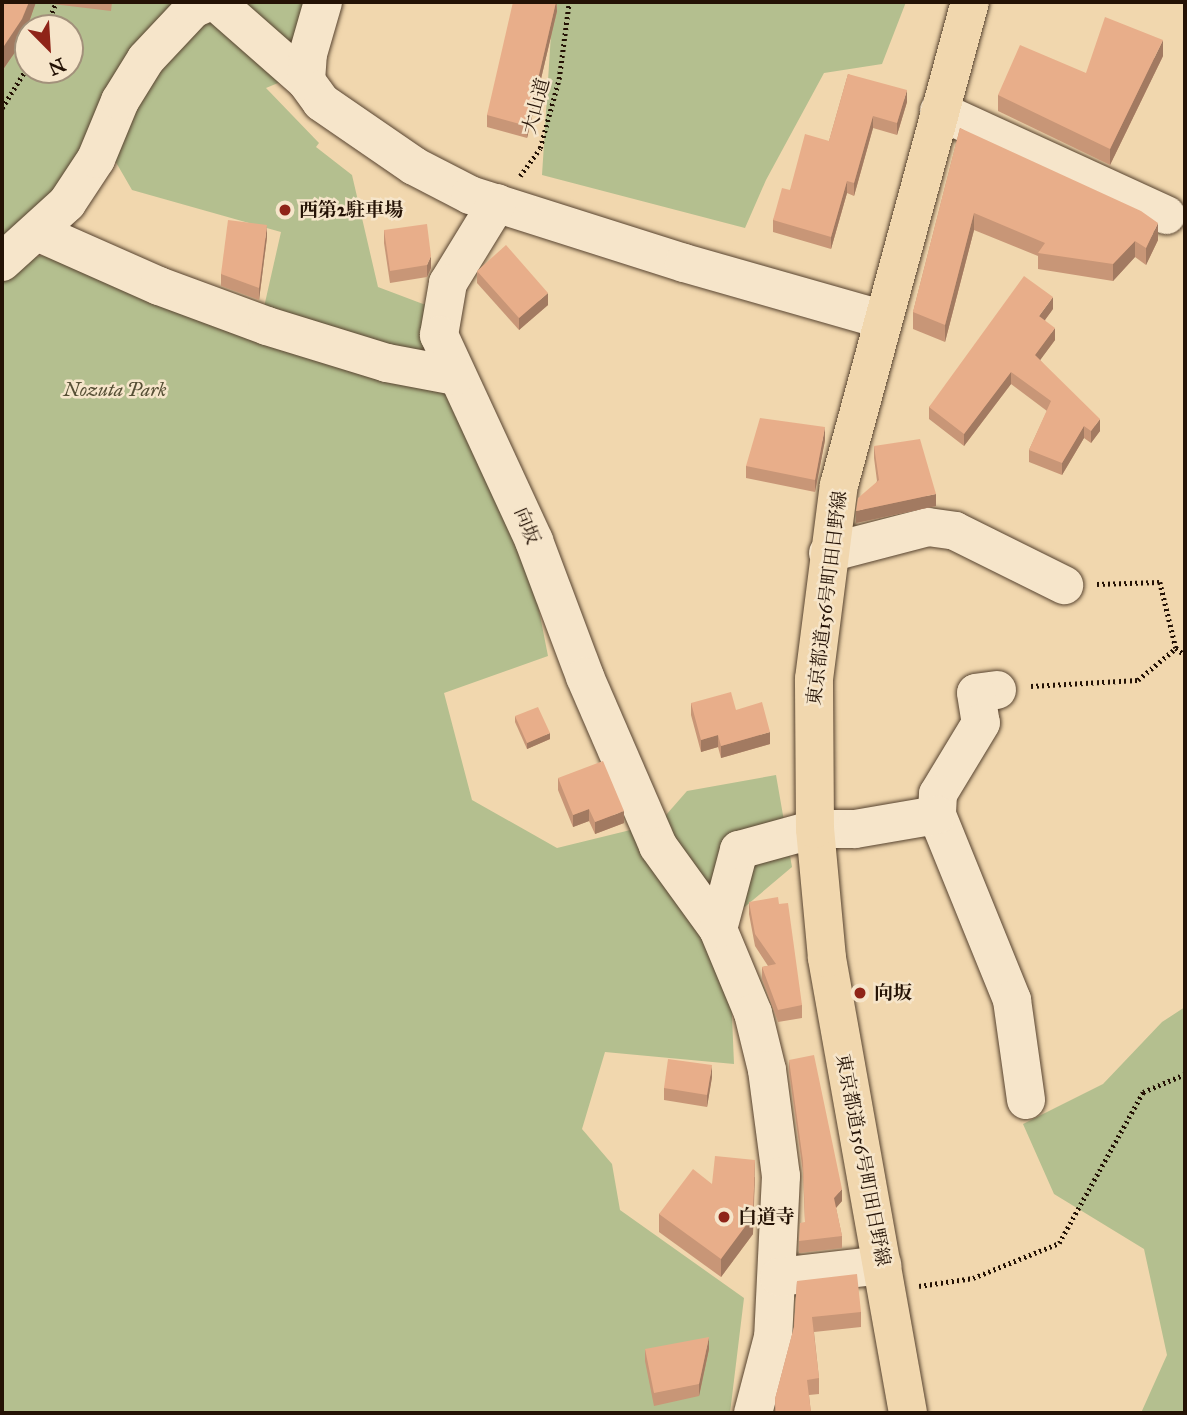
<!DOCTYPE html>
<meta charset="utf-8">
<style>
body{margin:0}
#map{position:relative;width:1187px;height:1415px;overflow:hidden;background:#f1d7ae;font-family:"IM FELL Great Primer","Noto Serif JP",serif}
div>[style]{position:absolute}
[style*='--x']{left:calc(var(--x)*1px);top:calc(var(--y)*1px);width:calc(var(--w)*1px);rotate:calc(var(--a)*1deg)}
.green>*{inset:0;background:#b4bf8f}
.path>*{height:4.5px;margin-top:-2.25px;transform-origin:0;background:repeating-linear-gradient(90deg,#241205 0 2px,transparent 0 5.5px)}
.roads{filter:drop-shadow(0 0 2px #57432f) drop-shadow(0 0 2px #57432f)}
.minor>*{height:38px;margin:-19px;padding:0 19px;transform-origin:19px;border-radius:19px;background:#f6e5ca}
.major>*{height:38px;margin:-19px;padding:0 19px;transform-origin:19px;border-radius:19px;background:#f1d7ae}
.wall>*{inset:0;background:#c89677}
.shaded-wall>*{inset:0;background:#a27a61}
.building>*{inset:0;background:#e8ae8a}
.dots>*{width:19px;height:19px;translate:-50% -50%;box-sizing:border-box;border:4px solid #f6e5ca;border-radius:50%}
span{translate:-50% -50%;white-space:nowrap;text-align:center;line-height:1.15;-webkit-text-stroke:5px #f6e5ca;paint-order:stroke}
.street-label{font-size:19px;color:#241205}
.poi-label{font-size:19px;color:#241205;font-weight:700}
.left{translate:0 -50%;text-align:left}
.park-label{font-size:19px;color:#564f35;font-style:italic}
.frame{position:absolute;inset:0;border:4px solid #241205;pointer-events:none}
.north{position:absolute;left:14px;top:14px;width:70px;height:70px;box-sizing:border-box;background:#f6e5ca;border:2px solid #a2917b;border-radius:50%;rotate:156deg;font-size:19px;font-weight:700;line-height:28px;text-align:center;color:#241205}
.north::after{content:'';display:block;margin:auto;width:24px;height:32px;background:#8f2418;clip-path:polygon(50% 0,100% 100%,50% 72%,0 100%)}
</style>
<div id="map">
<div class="green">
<div style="clip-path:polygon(evenodd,2px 2px,339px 2px,321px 65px,266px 88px,319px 143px,316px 147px,352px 175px,378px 287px,431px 307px,442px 368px,262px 316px,281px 232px,132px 190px,110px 152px,36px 257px,53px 253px,474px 382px,535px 590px,548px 656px,444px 693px,472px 800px,557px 848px,659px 823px,687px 791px,776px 775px,792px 867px,728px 921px,734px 1064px,605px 1052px,582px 1129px,612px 1164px,620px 1210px,744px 1298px,730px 1413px,2px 1413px,2px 2px,28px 28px,70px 28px,70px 70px,28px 70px,28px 28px)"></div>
<div style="clip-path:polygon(553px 2px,906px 2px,882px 64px,824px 73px,766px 180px,745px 228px,542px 175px)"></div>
<div style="clip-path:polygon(1185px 1007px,1185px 1413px,1141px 1413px,1167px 1355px,1144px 1249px,1054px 1194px,1023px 1124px,1103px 1084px,1162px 1022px)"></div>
</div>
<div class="path">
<div style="--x:46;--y:28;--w:28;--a:-69"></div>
<div style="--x:2;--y:108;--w:49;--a:-58.2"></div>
<div style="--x:520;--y:176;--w:34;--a:-54"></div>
<div style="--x:540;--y:148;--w:72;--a:-74.6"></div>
<div style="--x:559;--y:79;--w:78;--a:-82.6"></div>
<div style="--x:1097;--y:584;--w:63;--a:-1.8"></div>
<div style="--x:1160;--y:582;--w:68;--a:76.4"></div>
<div style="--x:1176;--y:648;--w:11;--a:38"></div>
<div style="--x:1031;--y:686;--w:107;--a:-3.2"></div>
<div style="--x:1138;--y:680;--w:50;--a:-40.1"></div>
<div style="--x:919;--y:1286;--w:55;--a:-8.4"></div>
<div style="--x:973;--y:1278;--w:93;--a:-22.1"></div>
<div style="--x:1059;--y:1243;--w:173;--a:-60.9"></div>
<div style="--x:1143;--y:1092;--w:46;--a:-23.2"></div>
</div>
<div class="roads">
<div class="minor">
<div style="--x:216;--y:2;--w:120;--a:41.3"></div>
<div style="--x:306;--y:81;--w:26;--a:54"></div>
<div style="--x:321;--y:102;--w:113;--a:34.5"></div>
<div style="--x:414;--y:166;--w:63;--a:27.4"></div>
<div style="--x:470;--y:195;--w:225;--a:17.6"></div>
<div style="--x:684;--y:263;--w:205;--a:15.9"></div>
<div style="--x:306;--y:81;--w:27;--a:-86"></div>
<div style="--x:308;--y:54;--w:54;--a:-73.9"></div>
<div style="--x:939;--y:111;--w:250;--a:24.6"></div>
<div style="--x:497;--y:203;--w:94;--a:121.5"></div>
<div style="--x:448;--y:283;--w:53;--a:99.8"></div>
<div style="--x:439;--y:335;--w:227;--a:65.2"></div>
<div style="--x:534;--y:541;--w:145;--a:69.4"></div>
<div style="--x:585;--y:677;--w:184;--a:66.6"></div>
<div style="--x:658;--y:846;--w:102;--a:54.1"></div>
<div style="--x:718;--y:929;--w:91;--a:67.4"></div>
<div style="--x:753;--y:1013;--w:59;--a:76.2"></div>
<div style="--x:767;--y:1070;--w:107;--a:82.5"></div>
<div style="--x:781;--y:1176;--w:161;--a:92.8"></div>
<div style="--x:773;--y:1337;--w:79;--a:104.7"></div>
<div style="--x:37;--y:232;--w:133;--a:23.9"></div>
<div style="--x:159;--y:286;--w:115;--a:20.3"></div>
<div style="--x:267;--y:326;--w:126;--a:17.1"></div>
<div style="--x:387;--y:363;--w:70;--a:10.7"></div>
<div style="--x:2;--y:262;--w:88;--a:-42.2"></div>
<div style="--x:67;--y:203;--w:53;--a:-56.6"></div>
<div style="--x:96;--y:159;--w:63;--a:-67.5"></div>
<div style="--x:120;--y:101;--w:49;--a:-58.2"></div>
<div style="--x:146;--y:59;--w:69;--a:-46.8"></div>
<div style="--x:193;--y:9;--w:17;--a:-24"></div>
<div style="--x:828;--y:553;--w:103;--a:-14.6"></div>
<div style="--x:928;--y:527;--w:27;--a:8"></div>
<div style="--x:955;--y:531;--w:122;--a:26.4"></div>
<div style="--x:997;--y:690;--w:21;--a:172"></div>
<div style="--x:976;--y:693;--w:30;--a:81"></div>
<div style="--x:981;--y:723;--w:83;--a:121.2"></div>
<div style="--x:938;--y:794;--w:21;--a:93"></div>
<div style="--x:937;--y:815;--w:200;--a:67.9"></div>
<div style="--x:1012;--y:1000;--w:101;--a:82"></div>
<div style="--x:718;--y:929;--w:82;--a:-75.1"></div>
<div style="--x:739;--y:850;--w:79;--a:-15.4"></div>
<div style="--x:815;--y:829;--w:40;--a:0"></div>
<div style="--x:855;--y:829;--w:83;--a:-9.7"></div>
<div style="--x:779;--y:1277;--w:104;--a:-6.6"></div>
</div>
<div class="major">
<div style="--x:908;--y:1413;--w:462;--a:-100.1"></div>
<div style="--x:827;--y:958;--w:130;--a:-95.3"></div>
<div style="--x:815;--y:829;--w:150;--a:-90.4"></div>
<div style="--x:814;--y:679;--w:196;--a:-82.7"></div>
<div style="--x:839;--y:485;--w:500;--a:-74.83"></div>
</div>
</div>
<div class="wall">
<div style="clip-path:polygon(2px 2px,112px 2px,111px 11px,36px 2px,22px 42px,2px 71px)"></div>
<div style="clip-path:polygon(557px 2px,557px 11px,527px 138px,487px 127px,487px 115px)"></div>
<div style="clip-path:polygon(1163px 56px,1110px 165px,998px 111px,998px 95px,1086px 73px)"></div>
<div style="clip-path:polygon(848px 74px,907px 102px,897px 135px,873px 128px,854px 196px,847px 193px,831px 249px,773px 232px,773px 220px,790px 190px,829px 141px)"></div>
<div style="clip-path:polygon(960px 128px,1158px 240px,1146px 265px,1135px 257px,1113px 281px,1038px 269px,1038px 256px,974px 230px,945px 342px,913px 329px,913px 312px)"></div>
<div style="clip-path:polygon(384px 230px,431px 268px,427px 277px,390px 283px,384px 243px)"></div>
<div style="clip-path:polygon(267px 237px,259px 300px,221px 286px,221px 274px)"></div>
<div style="clip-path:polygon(477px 271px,548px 305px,519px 330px,477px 283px)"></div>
<div style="clip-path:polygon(1053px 309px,1045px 320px,1055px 340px,1040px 360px,1100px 431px,1091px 443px,1084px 438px,1062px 475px,1029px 462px,1029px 450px,1047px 411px,1011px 384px,964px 446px,929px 419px,929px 407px)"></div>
<div style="clip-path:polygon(825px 440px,815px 492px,746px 478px,746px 466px)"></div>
<div style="clip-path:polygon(874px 446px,936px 506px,856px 523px,877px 481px,874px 458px)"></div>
<div style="clip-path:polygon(691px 703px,736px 710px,770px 744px,721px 758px,718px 747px,701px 752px,691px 715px)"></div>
<div style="clip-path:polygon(515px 716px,550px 739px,527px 749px,515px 722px)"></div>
<div style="clip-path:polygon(558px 778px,624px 823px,595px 834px,589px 821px,573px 827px,558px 790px)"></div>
<div style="clip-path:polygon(749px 902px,802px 1005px,802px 1018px,778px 1022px,762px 979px,762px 967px,768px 966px,755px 946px,749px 914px)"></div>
<div style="clip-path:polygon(789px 1060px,842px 1201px,836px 1208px,842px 1236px,842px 1248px,799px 1253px,799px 1241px,805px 1222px,803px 1173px,789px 1072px)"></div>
<div style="clip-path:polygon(712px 1077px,707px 1107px,664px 1100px,664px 1088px)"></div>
<div style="clip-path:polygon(755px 1177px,753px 1234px,721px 1277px,659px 1232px,659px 1214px,712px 1184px)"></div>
<div style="clip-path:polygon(797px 1281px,861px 1312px,861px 1327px,814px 1332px,819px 1378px,819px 1394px,809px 1395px,811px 1413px,775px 1413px,775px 1399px,794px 1327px)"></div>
<div style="clip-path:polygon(645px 1349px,709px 1349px,699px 1396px,654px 1406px,645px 1361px)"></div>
</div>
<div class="shaded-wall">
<div style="clip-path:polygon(29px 2px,36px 2px,22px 42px,2px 71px,2px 49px)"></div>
<div style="clip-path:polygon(556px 2px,557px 11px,527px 138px,527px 126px)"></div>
<div style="clip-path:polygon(1163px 40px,1163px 56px,1110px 165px,1110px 149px)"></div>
<div style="clip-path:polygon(907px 90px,907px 102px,897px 135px,897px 123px)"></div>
<div style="clip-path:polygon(873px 116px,873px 128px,854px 196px,854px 183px)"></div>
<div style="clip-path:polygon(847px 181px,847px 193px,831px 249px,831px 237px)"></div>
<div style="clip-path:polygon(974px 213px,974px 230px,945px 342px,945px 325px)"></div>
<div style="clip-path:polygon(1158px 223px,1158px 240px,1146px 265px,1146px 248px)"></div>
<div style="clip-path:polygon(267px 225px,267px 237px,259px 300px,259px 288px)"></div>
<div style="clip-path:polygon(1135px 241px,1135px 257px,1113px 281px,1113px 264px)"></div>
<div style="clip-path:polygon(431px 256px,431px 268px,427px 277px,427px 265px)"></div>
<div style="clip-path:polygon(548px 293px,548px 305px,519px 330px,519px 318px)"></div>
<div style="clip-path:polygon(1053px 297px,1053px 309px,1039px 328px,1039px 316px)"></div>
<div style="clip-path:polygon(1055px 328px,1055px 340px,1035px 367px,1035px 355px)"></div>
<div style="clip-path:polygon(1011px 372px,1011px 384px,964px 446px,964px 434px)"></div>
<div style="clip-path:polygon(1100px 419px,1100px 431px,1091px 443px,1091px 431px)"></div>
<div style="clip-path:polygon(1084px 426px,1084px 438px,1062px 475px,1062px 463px)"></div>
<div style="clip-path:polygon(825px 427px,825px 440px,815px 492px,815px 480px)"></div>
<div style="clip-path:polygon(936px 494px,936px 506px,856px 523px,856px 511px)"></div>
<div style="clip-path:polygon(770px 732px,770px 744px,721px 758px,721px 746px)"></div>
<div style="clip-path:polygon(550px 733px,550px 739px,527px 749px,527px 743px)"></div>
<div style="clip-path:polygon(718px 735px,718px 747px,701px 752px,701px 740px)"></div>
<div style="clip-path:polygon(589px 809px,589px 821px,573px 827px,573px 815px)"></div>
<div style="clip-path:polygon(624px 811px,624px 823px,595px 834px,595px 822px)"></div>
<div style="clip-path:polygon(712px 1065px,712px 1077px,707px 1107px,707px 1095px)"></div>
<div style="clip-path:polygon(755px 1160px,753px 1234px,721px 1277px,721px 1259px)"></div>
<div style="clip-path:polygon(842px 1189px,842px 1201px,834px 1210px,834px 1198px)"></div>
<div style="clip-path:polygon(709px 1337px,709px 1349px,699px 1396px,699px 1384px)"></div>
</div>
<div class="building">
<div style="clip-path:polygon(2px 2px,29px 2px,22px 19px,2px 49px)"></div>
<div style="clip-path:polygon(513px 2px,556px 2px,527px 126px,487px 115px)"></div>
<div style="clip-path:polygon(1105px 17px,1163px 40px,1110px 149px,998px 95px,1020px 45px,1086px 73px)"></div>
<div style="clip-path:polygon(848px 74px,907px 90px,897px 123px,873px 116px,854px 183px,847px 181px,831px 237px,773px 220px,782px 188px,790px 190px,805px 134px,829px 141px)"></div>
<div style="clip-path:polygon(960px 128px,1141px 211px,1158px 223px,1146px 248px,1135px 241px,1113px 264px,1038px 253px,1045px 243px,974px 213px,945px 325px,913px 312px)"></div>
<div style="clip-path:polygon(228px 220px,267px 225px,259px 288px,221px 274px)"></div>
<div style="clip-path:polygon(427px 224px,431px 256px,427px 265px,390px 271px,384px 230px)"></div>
<div style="clip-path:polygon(506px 245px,548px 293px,519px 318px,477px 271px)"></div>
<div style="clip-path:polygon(1024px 276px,1053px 297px,1039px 316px,1055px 328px,1035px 355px,1100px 419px,1091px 431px,1084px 426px,1062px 463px,1029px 450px,1051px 401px,1011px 372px,964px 434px,929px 407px)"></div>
<div style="clip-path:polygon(760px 418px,825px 427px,815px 480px,746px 466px)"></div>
<div style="clip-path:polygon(920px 439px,936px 494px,856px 511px,858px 498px,879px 480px,874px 446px)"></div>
<div style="clip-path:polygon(731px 692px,736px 710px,762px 702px,770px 732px,721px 746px,718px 735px,701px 740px,691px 703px)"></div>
<div style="clip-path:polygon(538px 707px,550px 733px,527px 743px,515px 716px)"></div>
<div style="clip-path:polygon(603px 761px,624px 811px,595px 822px,589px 809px,573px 815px,558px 778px)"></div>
<div style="clip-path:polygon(778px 897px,779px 904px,788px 903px,802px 1005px,778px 1010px,762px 967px,776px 964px,755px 934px,749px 902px)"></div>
<div style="clip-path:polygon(814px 1055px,842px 1189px,834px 1198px,842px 1236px,799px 1241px,800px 1223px,805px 1222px,803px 1161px,789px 1060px)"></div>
<div style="clip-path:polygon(668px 1059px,712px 1065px,707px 1095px,664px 1088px)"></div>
<div style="clip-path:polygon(715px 1156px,755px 1160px,753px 1216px,721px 1259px,659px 1214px,693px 1169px,712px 1184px)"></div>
<div style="clip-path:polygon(857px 1274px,861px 1312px,812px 1317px,819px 1378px,807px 1380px,811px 1413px,776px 1413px,775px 1399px,794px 1327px,797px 1281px)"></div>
<div style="clip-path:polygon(709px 1337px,699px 1384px,654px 1393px,645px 1349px)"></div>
</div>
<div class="dots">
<div style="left:285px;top:210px;background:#8f2418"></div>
<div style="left:860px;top:993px;background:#8f2418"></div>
<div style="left:724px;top:1217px;background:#8f2418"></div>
</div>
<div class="street-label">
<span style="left:536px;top:106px;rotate:-75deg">大山道</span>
<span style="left:527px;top:526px;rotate:67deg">向坂</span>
<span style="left:827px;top:598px;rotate:-83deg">東京都道156号町田日野線</span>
<span style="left:863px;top:1160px;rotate:79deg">東京都道156号町田日野線</span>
</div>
<div class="poi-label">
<span class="left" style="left:299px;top:210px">西第2駐車場</span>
<span class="left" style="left:874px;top:993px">向坂</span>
<span class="left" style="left:738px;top:1217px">白道寺</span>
</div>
<div class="park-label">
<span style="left:115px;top:390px">Nozuta Park</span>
</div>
<div class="frame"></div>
<div class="north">N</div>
</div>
